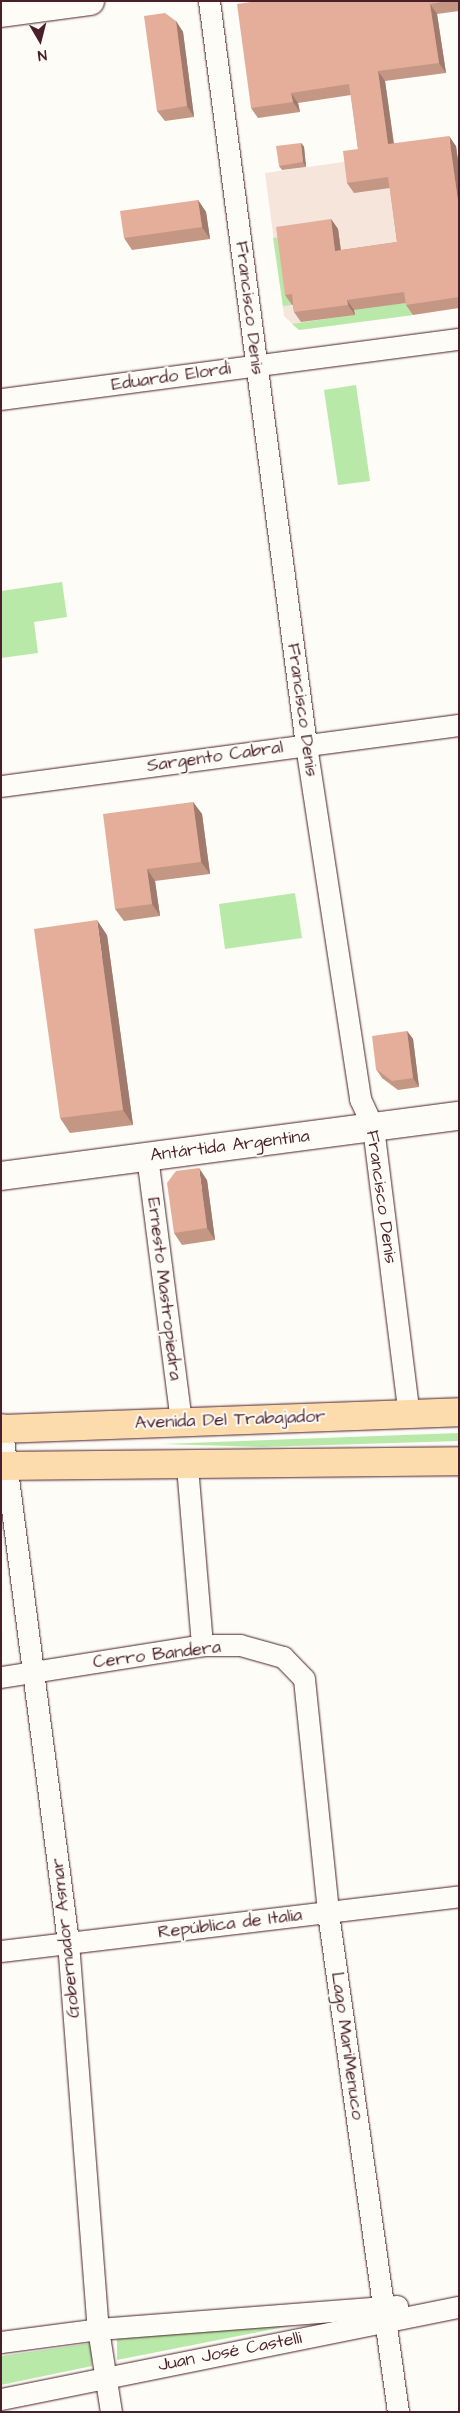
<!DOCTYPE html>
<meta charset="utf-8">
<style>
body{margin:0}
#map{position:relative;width:460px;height:2413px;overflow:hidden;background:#fdfcf7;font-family:"Architects Daughter",sans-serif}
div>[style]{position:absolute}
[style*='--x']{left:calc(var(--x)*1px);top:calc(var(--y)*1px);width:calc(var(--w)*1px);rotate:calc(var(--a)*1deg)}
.built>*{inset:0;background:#f6e5db}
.green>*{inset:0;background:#b8e9a9}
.roads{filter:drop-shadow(0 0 1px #4a1f2b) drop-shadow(0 0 1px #4a1f2b)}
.minor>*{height:21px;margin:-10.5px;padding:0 10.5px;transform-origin:10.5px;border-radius:10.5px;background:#fdfcf7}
.secondary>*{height:28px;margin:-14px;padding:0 14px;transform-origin:14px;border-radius:14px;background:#fdfcf7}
.primary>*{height:28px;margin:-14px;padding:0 14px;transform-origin:14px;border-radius:14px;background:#fcdcac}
.wall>*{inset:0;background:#c49684}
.shaded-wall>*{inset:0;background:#a07a6c}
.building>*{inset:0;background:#e4ae9a}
span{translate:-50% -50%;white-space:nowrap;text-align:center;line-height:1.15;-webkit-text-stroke:4px #fdfcf7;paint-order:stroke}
.street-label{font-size:18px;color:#4a1f2b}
.frame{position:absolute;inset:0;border:2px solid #4a1f2b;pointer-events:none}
.north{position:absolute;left:15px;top:15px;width:50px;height:50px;-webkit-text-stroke:4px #fdfcf7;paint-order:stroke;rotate:172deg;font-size:14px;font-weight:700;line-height:20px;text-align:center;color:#4a1f2b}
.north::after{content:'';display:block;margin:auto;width:18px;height:22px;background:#4a1f2b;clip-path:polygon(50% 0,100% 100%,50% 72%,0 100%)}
</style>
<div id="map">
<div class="built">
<div style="clip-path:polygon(456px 146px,459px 168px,413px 315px,299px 330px,284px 316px,265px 173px)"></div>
</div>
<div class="green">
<div style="clip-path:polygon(283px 237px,292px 305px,283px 306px,273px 238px)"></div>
<div style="clip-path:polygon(411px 302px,413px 315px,299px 330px,292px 324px,354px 315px,354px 310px)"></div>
<div style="clip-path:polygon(356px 385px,370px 481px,338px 485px,324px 390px)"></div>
<div style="clip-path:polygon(62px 582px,67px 617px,34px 622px,38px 653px,1px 658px,1px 591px)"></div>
<div style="clip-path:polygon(295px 893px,302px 938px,225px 949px,219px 904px)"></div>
<div style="clip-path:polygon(459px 1433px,459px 1441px,262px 1447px,163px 1444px)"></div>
<div style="clip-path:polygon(315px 2321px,117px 2360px,117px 2339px)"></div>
<div style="clip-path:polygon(92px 2343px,92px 2366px,1px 2385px,1px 2356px)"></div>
</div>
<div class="roads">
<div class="minor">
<div style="--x:209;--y:1;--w:750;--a:82.57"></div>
<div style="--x:306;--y:745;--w:358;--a:81.3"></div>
<div style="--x:360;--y:1099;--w:31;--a:65"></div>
<div style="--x:373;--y:1127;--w:289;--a:82.9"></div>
<div style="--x:1;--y:399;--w:462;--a:-7.5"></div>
<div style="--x:1;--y:786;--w:462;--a:-7.6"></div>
<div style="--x:147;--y:1156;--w:268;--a:82.7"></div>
<div style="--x:1;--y:1424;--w:522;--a:82.63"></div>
<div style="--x:68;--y:1942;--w:388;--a:85.6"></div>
<div style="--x:98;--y:2329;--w:84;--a:81.1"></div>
<div style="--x:187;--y:1466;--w:180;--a:85.2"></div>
<div style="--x:1;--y:1677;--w:204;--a:-9"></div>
<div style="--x:202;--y:1645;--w:38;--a:0"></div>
<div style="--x:240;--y:1645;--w:45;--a:15.6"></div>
<div style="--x:283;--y:1657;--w:30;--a:46"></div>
<div style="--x:304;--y:1679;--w:235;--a:84.1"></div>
<div style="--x:328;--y:1913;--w:504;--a:82.01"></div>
<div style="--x:1;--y:1951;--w:461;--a:-6.8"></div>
<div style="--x:1;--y:2342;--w:98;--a:-7.6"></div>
<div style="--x:98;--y:2329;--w:300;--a:-4.4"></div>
<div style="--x:1;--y:2399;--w:467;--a:-11.4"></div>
</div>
<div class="secondary">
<div style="--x:1;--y:13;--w:90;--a:-7.7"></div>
<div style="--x:1;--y:1176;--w:462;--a:-7.5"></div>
</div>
<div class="primary">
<div style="--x:1;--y:1429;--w:458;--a:-2.1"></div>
<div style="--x:1;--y:1466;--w:458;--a:-0.6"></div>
</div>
</div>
<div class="wall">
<div style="clip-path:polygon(257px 1px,459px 1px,459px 11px,437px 14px,446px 73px,385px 81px,394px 143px,456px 146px,459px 168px,459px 308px,413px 315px,406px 305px,406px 303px,354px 310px,355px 315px,301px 322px,294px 312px,293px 305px,292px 305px,285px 295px,331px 219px,338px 229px,341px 250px,397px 242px,390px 188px,354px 193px,347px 183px,358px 149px,351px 95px,298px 103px,300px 112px,258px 118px,251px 108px)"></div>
<div style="clip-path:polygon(176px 21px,183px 32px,194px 117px,165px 121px,157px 111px)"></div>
<div style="clip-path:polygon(301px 143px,304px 147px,306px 167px,282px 170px,279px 166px)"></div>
<div style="clip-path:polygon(198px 200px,206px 212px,210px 239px,132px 250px,124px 238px)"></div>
<div style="clip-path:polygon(193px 802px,202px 814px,210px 874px,155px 881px,160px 916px,124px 921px,115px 909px)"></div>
<div style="clip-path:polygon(107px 935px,133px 1125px,70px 1133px,60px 1118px)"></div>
<div style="clip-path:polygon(407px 1031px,413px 1039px,419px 1087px,398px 1090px,382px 1078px,376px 1069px)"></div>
<div style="clip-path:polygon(207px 1180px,215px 1240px,182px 1245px,174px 1233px)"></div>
</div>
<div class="shaded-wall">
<div style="clip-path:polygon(430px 4px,437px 14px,446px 73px,439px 63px)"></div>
<div style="clip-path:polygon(176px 21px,183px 32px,194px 117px,187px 106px)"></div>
<div style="clip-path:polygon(378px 71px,385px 81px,395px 154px,388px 144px)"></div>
<div style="clip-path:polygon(291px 93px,298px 103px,300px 112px,293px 102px)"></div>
<div style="clip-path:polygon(449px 136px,456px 146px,459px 168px,459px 208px)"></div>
<div style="clip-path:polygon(301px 143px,304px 147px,306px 167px,303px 162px)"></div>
<div style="clip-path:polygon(198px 200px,206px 212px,210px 239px,202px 227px)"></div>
<div style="clip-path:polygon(331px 219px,338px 229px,342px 261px,335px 251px)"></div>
<div style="clip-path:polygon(347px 300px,354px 310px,355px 315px,348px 305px)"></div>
<div style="clip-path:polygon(193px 802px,202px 814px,210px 874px,201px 862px)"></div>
<div style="clip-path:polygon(147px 869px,155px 881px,160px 916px,152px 904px)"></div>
<div style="clip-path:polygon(97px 920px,107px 935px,133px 1125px,123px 1110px)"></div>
<div style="clip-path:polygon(407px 1031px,413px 1039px,419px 1087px,413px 1078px)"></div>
<div style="clip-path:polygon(199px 1168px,207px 1180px,215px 1240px,207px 1228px)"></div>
</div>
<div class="building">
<div style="clip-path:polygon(257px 1px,447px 1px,430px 4px,439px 63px,378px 71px,388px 144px,449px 136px,459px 208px,459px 297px,406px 305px,404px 292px,347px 300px,348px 305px,294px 312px,292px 294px,285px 295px,276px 227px,331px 219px,335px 251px,397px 242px,388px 177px,347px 183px,343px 151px,358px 149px,349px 84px,291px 93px,293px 102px,251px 108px,237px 4px)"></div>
<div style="clip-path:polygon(165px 13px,176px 21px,187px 106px,157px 111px,144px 16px)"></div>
<div style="clip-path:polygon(301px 143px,303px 162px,279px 166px,276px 146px)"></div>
<div style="clip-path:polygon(198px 200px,202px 227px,124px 238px,120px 211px)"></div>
<div style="clip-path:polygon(193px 802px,201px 862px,147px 869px,152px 904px,115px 909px,103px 814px)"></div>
<div style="clip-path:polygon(97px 920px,123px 1110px,60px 1118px,34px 929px)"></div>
<div style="clip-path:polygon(407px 1031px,413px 1078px,392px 1081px,376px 1069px,372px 1036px)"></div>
<div style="clip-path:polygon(199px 1168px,207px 1228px,174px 1233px,167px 1183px,176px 1171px)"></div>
</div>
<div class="street-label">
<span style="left:249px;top:308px;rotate:83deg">Francisco Denis</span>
<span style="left:171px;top:377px;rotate:-8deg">Eduardo Elordi</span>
<span style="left:302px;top:710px;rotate:82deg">Francisco Denis</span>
<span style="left:215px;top:757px;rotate:-8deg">Sargento Cabral</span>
<span style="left:230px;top:1146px;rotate:-7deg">Antártida Argentina</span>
<span style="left:381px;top:1197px;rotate:82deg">Francisco Denis</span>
<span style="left:164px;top:1289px;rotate:83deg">Ernesto Mastropiedra</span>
<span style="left:230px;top:1420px;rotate:-2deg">Avenida Del Trabajador</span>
<span style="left:157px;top:1655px;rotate:-7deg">Cerro Bandera</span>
<span style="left:230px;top:1924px;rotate:-7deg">República de Italia</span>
<span style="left:66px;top:1938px;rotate:-96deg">Gobernador Asmar</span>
<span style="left:347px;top:2046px;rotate:82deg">Lago MariMenuco</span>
<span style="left:230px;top:2352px;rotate:-11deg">Juan José Castelli</span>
</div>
<div class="frame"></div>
<div class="north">N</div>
</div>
